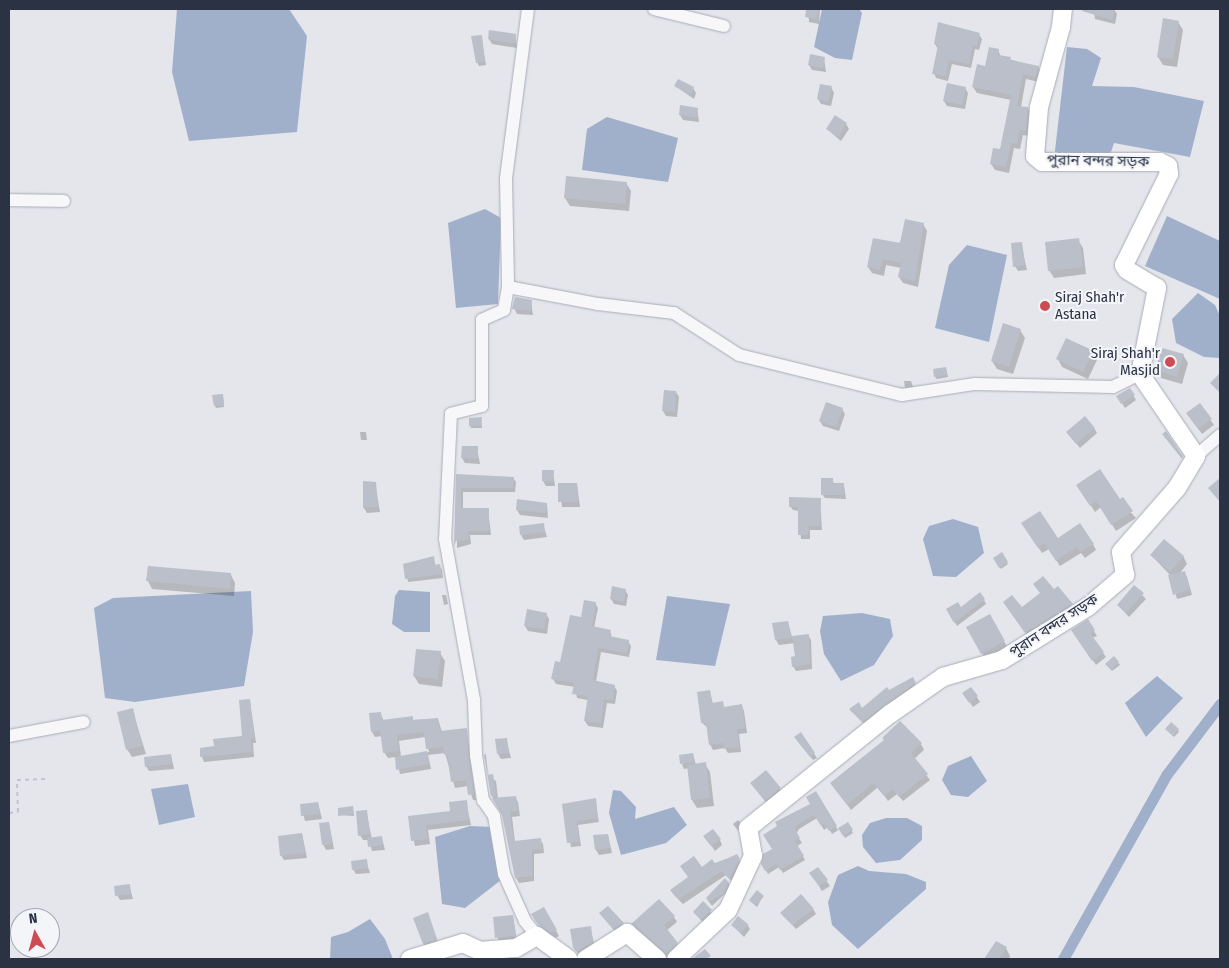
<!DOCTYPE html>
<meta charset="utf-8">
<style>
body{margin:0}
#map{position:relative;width:1229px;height:968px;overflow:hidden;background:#e4e6ec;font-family:"Fira Sans Condensed","Noto Sans Bengali",sans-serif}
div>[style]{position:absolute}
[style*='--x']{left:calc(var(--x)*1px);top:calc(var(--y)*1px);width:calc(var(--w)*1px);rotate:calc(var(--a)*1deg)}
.water>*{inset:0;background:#a0b0cb}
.shadow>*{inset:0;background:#0003}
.canal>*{height:11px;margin:-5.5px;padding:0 5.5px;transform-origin:5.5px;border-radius:5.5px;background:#a0b0cb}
.building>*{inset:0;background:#bbbfc9}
.path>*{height:2px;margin-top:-1px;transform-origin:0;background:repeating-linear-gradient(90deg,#c2c4cb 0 4px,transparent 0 8px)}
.roads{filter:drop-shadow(0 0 1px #a9acb6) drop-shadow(0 0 1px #a9acb6)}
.street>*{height:12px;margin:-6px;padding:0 6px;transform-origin:6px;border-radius:6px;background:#f7f7fa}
.secondary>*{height:18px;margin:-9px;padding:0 9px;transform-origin:9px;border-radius:9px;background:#fff}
.dots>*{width:14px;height:14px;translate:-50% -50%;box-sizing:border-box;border:2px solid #f4f5f9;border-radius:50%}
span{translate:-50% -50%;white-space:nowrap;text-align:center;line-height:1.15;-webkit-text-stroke:4px #f4f5f9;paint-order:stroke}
.street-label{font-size:15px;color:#2b3244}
.poi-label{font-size:15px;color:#2b3244}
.left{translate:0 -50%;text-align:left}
.right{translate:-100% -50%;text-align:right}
.frame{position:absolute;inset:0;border:10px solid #2b3244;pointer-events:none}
.north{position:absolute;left:10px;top:908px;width:50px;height:50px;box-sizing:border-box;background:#f4f5f9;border:1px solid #a4a7b1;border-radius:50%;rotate:353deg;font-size:14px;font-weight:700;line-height:20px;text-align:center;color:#2b3244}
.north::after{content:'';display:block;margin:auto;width:18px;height:22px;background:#cd4c53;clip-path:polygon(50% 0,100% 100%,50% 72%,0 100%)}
</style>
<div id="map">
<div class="water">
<div style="clip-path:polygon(177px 9px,289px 9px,307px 36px,297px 132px,189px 141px,172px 72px)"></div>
<div style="clip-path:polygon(822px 9px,859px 9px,862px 13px,852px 60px,835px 58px,814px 47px)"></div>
<div style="clip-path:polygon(1067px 47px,1087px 49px,1101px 58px,1092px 86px,1134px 87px,1204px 101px,1190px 157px,1114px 143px,1109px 158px,1054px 159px)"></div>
<div style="clip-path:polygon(607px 117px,678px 138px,668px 182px,582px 170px,587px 129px)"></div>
<div style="clip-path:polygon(485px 209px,501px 218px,498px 304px,456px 308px,448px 223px)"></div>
<div style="clip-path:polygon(1167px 216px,1220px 241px,1220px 299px,1145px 266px)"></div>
<div style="clip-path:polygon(967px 245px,1007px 255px,989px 342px,935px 328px,949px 265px)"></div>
<div style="clip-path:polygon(1198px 293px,1215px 305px,1220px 316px,1220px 358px,1204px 357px,1176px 343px,1172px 319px)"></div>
<div style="clip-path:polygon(953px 519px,978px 527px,984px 553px,956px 577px,933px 576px,923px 539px,929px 526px)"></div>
<div style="clip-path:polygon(399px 590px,430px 592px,430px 632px,404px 632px,392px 624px,395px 596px)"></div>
<div style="clip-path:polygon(251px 591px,253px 632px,244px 686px,135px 702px,105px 698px,94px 608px,113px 598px)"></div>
<div style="clip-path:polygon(667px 596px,730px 604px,715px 666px,656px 660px)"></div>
<div style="clip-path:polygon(862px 613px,890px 619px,893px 636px,874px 665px,841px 681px,824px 654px,820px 631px,823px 616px)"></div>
<div style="clip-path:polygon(1157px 676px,1183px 698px,1146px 737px,1125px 703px)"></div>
<div style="clip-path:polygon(971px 756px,987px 781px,968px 797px,951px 795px,942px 780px,948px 766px)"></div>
<div style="clip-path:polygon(188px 784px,195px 817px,159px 825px,151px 789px)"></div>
<div style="clip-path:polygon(613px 790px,621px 791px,636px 807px,635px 819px,674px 807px,687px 825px,666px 843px,621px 855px,609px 813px)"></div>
<div style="clip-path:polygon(886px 818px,907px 818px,922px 826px,922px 840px,900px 860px,876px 863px,863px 847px,862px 835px,870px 823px)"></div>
<div style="clip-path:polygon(470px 826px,492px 827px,501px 880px,465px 908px,442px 904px,435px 837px)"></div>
<div style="clip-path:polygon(858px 866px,869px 871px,906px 874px,926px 882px,926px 889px,858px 949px,832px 925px,828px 902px,838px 875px)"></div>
<div style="clip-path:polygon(370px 919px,385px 939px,393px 959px,330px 959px,331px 937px,348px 932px)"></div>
</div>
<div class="shadow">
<div style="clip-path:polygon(808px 9px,820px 9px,819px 24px,809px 22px)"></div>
<div style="clip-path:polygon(1094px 9px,1114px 9px,1117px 14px,1115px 24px,1095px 19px)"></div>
<div style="clip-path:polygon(1178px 22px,1183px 30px,1177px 67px,1163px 65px,1158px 57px)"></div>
<div style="clip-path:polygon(515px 35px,517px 48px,492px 44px,489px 39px)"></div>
<div style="clip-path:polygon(979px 35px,982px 39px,979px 50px,975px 49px,971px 68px,952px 64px,948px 81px,936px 78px,934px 73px,938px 49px,935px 44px)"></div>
<div style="clip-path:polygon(481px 36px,486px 65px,479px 66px,477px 62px)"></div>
<div style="clip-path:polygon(998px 50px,1001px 57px,1038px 67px,1042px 73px,1039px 82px,1026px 79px,1021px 107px,1028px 108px,1031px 114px,1029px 136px,1023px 135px,1020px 149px,1014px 148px,1009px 173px,995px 170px,991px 164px,1001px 151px,1011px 100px,977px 93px,973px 87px,978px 66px,986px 67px)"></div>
<div style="clip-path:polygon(824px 58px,826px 72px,812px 70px,809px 65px)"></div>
<div style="clip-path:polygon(675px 86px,693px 88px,696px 93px,694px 99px)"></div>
<div style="clip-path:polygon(831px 87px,834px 93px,831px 106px,821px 104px,818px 99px)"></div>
<div style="clip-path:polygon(965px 88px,968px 93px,965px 109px,947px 106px,944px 101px)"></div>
<div style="clip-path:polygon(697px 109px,699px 122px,683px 120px,680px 115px)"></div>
<div style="clip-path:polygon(846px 124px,849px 129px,841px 141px,827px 129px)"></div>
<div style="clip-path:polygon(626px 183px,631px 191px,629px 211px,570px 206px,565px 198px)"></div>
<div style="clip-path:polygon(923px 224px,927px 231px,918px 287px,903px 283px,899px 277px,901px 268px,886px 265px,884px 276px,872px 273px,868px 267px)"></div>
<div style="clip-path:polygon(1078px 240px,1083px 248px,1086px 274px,1054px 278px,1049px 270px)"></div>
<div style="clip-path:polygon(1021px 243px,1027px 270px,1018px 271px,1015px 266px)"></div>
<div style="clip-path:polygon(531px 301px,533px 315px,517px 314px,514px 308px)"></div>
<div style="clip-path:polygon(1020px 330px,1025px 338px,1013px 374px,997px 369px,992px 361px)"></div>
<div style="clip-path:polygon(1093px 352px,1097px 360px,1088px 379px,1062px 367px,1058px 359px)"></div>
<div style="clip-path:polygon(1183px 355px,1188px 363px,1182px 384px,1161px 378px,1157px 370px)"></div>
<div style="clip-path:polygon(946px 368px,948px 377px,937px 379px,935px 377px)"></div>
<div style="clip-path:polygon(904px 381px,911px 381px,913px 387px,905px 388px)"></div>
<div style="clip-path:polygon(1130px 390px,1136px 400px,1125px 408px,1118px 397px)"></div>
<div style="clip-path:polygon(676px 392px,679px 397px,677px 417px,666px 416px,663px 411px)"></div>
<div style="clip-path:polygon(223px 397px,224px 407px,216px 408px,215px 406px)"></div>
<div style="clip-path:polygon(1200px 405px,1214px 425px,1202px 434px,1191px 419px)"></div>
<div style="clip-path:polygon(842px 409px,845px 414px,839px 431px,823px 426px,820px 421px)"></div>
<div style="clip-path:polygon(481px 418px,482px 428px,471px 428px,470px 425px)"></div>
<div style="clip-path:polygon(1094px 428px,1097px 433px,1080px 448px,1071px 437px)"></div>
<div style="clip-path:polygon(360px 432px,366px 432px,367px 440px,361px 440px)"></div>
<div style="clip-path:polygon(477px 448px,480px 464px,465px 463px,462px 458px)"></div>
<div style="clip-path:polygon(553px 472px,555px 486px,546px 486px,543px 481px)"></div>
<div style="clip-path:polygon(457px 476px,513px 478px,516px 482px,515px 492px,463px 492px,463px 509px,488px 509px,491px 535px,470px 535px,471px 544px,457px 548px)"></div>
<div style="clip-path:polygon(832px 480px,834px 483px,844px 485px,846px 499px,825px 498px,822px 494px)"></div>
<div style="clip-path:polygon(375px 483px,380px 512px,367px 513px,364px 508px)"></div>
<div style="clip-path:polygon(559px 484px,577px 484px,580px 507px,562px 507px)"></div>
<div style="clip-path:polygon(1082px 492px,1120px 501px,1136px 518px,1116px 531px,1101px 507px,1095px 512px)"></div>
<div style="clip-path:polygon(820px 499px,822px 530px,810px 530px,810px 539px,801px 539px,799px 511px,793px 510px,790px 506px)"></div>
<div style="clip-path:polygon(547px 504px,548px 518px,520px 515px,517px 510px)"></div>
<div style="clip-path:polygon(543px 524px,547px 537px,524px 540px,521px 535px)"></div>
<div style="clip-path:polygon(1027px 530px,1058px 540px,1093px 544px,1096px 550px,1085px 558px,1081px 553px,1060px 566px,1049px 549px,1042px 553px)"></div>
<div style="clip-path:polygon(1001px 554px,1008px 564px,1001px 569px,994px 558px)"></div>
<div style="clip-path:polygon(1152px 556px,1183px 556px,1187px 564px,1180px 573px,1184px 572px,1187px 577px,1192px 595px,1177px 599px,1171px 576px)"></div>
<div style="clip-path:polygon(433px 558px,436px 566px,442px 569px,443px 578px,408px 582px,405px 565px)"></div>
<div style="clip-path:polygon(149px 567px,231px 575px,235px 583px,234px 596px,152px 589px,148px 581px)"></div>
<div style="clip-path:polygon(1134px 587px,1146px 599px,1129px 617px,1118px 605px)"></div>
<div style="clip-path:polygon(625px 590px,628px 595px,626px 606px,614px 604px,611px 599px)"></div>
<div style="clip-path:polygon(1054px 590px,1074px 608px,1028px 636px,1007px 606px,1022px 609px)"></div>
<div style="clip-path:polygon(442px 595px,446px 595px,448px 604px,444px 605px)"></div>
<div style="clip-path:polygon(984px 600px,986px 604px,957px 626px,948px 609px,961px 609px)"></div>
<div style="clip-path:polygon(595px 603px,598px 608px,594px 628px,610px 631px,612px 638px,628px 641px,631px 646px,629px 657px,601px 652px,596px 682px,614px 686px,617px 691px,615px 704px,607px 703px,603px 728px,588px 726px,585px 721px,588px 700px,577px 698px,575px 687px,556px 684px,553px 679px,582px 618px)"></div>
<div style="clip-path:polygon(546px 614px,549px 619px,547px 634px,528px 631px,525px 626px)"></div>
<div style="clip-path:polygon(989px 615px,1009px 650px,987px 662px,968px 627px)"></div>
<div style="clip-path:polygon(1088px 621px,1097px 636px,1092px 638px,1106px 657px,1096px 665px,1076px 635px)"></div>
<div style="clip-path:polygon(788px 622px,792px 637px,808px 635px,811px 640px,812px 669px,796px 671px,793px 666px,796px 657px,795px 643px,779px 645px,776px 640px)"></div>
<div style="clip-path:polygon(440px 653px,445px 661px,442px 687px,419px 684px,414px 676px)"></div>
<div style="clip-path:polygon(1114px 658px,1120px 665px,1112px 671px,1108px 666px)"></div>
<div style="clip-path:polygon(912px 679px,917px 688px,866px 726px,850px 710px,862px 709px)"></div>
<div style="clip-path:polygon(971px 688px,980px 702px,973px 707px,967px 698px)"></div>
<div style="clip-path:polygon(710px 692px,713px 704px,722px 703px,725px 708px,742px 706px,744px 711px,747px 733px,739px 734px,741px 752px,728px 753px,725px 748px,713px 750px,710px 744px,708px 728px,702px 723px,698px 693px)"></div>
<div style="clip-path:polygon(250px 701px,256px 743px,253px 743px,254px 757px,204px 762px,202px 757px,215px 747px,244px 737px)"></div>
<div style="clip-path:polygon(132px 709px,146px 754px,132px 757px,127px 749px)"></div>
<div style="clip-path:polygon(evenodd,380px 713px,384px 721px,438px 719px,442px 732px,466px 729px,476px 800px,473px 800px,468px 786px,455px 788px,445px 753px,428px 755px,431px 769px,400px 774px,396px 757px,388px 758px,384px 752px,382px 736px,375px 737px,372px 732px,380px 713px,425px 737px,429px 752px,401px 757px,399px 741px,425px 737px)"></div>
<div style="clip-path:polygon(1166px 729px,1178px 730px,1179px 732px,1174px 737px)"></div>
<div style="clip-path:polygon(800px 734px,817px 758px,813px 760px,798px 741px)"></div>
<div style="clip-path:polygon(506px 739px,511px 758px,501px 759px,498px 754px)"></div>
<div style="clip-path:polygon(921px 744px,924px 750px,914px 759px,930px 780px,903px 801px,897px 794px,888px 801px,878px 787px,851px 810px,835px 788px)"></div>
<div style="clip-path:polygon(693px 754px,696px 765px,705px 764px,710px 772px,714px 806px,697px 808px,692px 800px,689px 768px,684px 769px,682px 764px)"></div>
<div style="clip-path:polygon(171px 755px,174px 769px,149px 771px,146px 766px)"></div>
<div style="clip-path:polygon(486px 761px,489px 776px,496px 781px,498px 799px,515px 797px,518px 802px,520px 816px,512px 817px,515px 842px,540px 840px,543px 844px,544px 853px,534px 854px,534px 881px,519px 883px,516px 878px,503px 815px,492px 796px)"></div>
<div style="clip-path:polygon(755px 788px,780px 789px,783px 794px,768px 805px)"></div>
<div style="clip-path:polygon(815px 793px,838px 830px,848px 824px,853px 833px,845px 838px,840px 829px,832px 834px,828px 827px,824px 830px,817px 818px,799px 829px,796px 834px,802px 843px,797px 846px,805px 860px,783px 873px,779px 867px,768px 874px,762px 864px,811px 805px)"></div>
<div style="clip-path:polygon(595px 800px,599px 822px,578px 825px,581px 846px,571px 847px,564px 805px)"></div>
<div style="clip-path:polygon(466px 802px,471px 825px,428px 830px,430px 844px,415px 846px,409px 817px,451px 812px)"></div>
<div style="clip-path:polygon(318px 803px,322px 819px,305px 821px,301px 805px)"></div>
<div style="clip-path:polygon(353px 809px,354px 816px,340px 815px)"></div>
<div style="clip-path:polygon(366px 811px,372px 839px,382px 838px,385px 850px,372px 851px,369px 840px,363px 840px,360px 835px)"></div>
<div style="clip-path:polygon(738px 820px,741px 824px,739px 832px,733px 824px)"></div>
<div style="clip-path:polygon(329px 823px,334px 849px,326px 850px,323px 844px)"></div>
<div style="clip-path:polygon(302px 834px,307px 858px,284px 860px,281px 855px)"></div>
<div style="clip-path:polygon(608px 835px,612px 853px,599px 855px,596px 850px)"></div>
<div style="clip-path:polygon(720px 840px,722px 845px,715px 851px,708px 841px)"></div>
<div style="clip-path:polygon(726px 859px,728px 862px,739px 860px,742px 865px,732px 882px,726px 875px,683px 904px,674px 895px,671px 891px,702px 868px)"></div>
<div style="clip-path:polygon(366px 861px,370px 873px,356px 874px,353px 869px)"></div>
<div style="clip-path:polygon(818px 868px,830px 886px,822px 891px,814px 878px)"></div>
<div style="clip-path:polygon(728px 883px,731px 888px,712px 906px,707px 899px)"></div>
<div style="clip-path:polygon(129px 885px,133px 899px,120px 900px,117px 895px)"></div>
<div style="clip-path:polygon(763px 896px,757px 907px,750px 901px)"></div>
<div style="clip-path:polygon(703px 903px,714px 916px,705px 925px,694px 912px)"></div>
<div style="clip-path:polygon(608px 907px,626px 929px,617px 934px,601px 914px)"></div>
<div style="clip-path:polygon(544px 909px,559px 936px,555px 938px,544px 931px,535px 920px)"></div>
<div style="clip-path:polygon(813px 909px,816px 914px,796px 929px,782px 914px)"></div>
<div style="clip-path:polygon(513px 916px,517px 941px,499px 943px,494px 918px)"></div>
<div style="clip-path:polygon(674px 917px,677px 922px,666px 931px,680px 948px,670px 959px,633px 924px)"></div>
<div style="clip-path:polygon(430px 919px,439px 945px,427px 949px,424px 944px)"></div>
<div style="clip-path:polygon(747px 924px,750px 929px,744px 937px,732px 925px)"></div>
<div style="clip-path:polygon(590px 927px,595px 947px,580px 956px,574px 948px)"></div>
<div style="clip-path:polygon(996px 942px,1006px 948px,1010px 956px,1009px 959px,986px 959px)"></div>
</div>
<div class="canal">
<div style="--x:1063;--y:959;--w:212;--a:-60.7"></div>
<div style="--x:1167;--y:774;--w:88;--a:-52.9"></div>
</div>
<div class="building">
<div style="clip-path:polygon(806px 9px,818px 9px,816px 19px,805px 17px)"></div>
<div style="clip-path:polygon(1083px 9px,1115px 9px,1112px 20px,1082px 11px)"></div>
<div style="clip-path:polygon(1163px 18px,1179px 21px,1173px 59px,1157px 57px)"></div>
<div style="clip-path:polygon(938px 22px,980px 33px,977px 46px,973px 45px,969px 64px,949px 60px,946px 76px,932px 74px,938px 45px,934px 44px)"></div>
<div style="clip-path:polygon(489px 30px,516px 34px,515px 44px,488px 39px)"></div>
<div style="clip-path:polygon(482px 35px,485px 62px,476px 63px,471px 36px)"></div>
<div style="clip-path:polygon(989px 47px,999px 49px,998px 55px,1011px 57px,1010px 60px,1039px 66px,1036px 77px,1023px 74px,1017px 106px,1028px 107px,1026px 131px,1020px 130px,1017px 144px,1011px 143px,1006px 167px,990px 164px,993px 148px,1000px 149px,1011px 95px,972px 87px,977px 64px,985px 66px)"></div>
<div style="clip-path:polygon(810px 54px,825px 57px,823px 68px,808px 65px)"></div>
<div style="clip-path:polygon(678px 79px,694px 87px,691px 95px,674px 86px)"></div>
<div style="clip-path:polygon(947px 83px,966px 87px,962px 105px,943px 101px)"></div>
<div style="clip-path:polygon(820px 84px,832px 86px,828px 102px,817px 99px)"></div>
<div style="clip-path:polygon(680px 105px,698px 108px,697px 118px,679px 115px)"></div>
<div style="clip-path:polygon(835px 115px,847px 123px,838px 137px,826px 129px)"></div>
<div style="clip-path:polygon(566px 176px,627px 182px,625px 204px,564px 198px)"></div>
<div style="clip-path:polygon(905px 219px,924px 223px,915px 281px,898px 277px,901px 263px,883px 259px,880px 270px,867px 267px,873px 238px,900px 243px)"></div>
<div style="clip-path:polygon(1079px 238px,1083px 267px,1048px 271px,1045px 242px)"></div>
<div style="clip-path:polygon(1022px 242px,1025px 265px,1013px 267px,1011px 243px)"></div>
<div style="clip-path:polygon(515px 297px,532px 300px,531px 311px,512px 309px)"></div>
<div style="clip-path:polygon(1003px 323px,1021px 329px,1009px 367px,991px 361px)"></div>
<div style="clip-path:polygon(1066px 338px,1094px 351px,1083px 372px,1056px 359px)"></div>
<div style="clip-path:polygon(1162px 348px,1184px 354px,1177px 377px,1155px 370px)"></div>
<div style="clip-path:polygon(946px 367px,947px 375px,934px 377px,933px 369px)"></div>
<div style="clip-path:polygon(1220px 373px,1220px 393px,1210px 383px)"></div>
<div style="clip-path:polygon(1130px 388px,1135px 395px,1121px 404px,1116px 396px)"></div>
<div style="clip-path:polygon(664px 390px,676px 391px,675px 412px,662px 411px)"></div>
<div style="clip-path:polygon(223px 394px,224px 405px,214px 406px,212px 395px)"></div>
<div style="clip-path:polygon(826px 402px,843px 408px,836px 427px,819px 421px)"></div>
<div style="clip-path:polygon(1200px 403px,1212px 419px,1198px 429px,1186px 413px)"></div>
<div style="clip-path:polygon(1085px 416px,1095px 428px,1076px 444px,1066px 432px)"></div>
<div style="clip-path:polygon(482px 417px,481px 426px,469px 426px,469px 418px)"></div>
<div style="clip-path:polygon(1166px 431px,1183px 456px,1182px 459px,1162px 434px)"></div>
<div style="clip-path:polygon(462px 446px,478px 446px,478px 459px,461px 458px)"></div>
<div style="clip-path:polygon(1100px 469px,1120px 499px,1123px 497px,1133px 511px,1111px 525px,1096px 501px,1090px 506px,1076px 485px)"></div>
<div style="clip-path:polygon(542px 470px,554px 470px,553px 482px,542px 481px)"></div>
<div style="clip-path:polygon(456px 474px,514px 477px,513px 488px,461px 488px,461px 508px,489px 508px,489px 531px,468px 531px,469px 540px,456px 541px,454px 546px)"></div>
<div style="clip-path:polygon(821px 478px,833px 478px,833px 483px,844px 483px,844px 495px,821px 495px)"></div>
<div style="clip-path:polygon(1220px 478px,1220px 502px,1208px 488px)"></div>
<div style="clip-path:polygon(363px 481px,376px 482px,378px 507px,363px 508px)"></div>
<div style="clip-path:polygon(558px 483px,577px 483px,578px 502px,558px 502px)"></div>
<div style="clip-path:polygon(789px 497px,821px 498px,820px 526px,809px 526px,808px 535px,798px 535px,798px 507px,789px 507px)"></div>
<div style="clip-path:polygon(517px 499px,547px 503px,546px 513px,516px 510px)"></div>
<div style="clip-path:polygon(1040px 511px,1058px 538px,1080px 523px,1094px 544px,1080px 552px,1077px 547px,1056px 561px,1044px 543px,1038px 548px,1021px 523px)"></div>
<div style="clip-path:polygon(544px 523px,545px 532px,520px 535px,519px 526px)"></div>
<div style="clip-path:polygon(1164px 539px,1184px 556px,1170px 572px,1150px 555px)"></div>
<div style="clip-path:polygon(1002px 552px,1008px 562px,999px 568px,993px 558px)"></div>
<div style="clip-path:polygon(434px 556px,435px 565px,440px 564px,442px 574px,405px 579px,403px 564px)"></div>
<div style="clip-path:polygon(148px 566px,231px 573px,230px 589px,146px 581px)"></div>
<div style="clip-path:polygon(1185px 571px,1190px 590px,1173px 595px,1168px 575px)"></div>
<div style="clip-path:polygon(1043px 576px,1054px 589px,1058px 586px,1073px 604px,1025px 633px,1003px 602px,1012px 595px,1022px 607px,1040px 593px,1033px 584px)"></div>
<div style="clip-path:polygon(1134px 585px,1144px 593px,1126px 613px,1117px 605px)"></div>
<div style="clip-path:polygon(612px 586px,626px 589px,624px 602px,610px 599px)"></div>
<div style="clip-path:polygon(980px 592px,985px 599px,954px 623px,946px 609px,958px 602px,961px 607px)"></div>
<div style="clip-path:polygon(584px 600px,596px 602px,592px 626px,611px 630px,609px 636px,629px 640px,627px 653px,598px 648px,593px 680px,615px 685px,613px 700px,604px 699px,601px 723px,584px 721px,588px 696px,572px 694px,574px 683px,551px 679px,555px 661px,560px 662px,570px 615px,581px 617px)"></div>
<div style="clip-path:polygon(527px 609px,547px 613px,544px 629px,524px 626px)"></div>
<div style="clip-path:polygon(990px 614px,1005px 641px,981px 654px,966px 627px)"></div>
<div style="clip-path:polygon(1088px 619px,1095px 630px,1090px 633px,1104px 652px,1092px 661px,1071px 630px)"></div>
<div style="clip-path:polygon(788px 621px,791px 638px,775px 640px,772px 623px)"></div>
<div style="clip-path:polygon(809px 634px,810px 664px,792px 667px,791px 657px,795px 656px,792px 636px)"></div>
<div style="clip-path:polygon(416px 649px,441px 651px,438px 679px,413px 676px)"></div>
<div style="clip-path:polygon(1114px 656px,1119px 662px,1111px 670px,1105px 664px)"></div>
<div style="clip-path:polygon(913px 677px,916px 683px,863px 722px,849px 709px,859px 702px,862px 708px,887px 687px,889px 690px)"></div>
<div style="clip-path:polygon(971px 687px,978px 696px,969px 703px,962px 693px)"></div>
<div style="clip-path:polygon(710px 690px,712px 703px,723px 701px,724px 707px,742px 704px,745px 728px,737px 729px,739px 747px,724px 749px,723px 743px,709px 745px,706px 723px,701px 723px,697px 692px)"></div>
<div style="clip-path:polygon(250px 699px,254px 738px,251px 738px,252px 752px,200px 757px,200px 748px,214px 746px,213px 739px,242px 736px,239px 700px)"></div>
<div style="clip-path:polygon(133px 708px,142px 746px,126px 750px,117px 712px)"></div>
<div style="clip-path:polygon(381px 712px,382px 720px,413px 716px,413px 720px,438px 718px,440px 731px,467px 728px,474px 794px,468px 795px,466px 780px,451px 782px,447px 754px,444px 755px,443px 747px,426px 749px,424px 732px,397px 735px,399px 751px,383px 753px,380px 731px,371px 732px,369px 713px)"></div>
<div style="clip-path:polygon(900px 721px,922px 743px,911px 753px,928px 774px,899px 797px,893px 789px,884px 796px,873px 783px,847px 805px,830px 783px,884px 740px,882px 738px)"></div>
<div style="clip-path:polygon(1171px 722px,1179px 729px,1173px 736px,1165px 729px)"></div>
<div style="clip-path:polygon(801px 732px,815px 753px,810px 757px,794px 737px)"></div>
<div style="clip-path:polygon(507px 738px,509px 753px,497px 754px,495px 739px)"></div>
<div style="clip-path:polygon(427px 751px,429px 764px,396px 770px,395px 757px)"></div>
<div style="clip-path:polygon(693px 753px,694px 762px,680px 764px,679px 755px)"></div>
<div style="clip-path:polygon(171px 754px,172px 764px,145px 767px,144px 757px)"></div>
<div style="clip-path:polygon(486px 754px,488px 775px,493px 774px,496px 796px,491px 796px,484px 755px)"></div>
<div style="clip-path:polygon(706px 762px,710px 798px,691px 800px,687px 765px)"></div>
<div style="clip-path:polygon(766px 770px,781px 788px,765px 801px,750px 783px)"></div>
<div style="clip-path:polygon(816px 791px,837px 826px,829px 831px,824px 824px,821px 826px,814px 815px,797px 825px,795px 829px,800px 838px,795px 841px,804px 856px,780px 870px,776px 864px,765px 871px,761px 864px,763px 854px,772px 849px,763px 835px,777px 826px,775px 822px,810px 804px,806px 797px)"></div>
<div style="clip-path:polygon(516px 796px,518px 811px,510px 812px,514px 841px,541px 838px,542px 849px,532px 850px,532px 876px,515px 878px,502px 815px,492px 798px)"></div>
<div style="clip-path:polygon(596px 798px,598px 818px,577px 821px,579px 842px,567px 843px,562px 804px)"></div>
<div style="clip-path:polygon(467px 800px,469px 820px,426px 825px,428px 839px,411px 841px,408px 816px,450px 811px,449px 802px)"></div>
<div style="clip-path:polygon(318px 802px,320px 814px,301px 816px,300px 804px)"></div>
<div style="clip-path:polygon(353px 806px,354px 814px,338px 816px,338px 808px)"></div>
<div style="clip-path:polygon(367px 810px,370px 834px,358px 836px,356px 811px)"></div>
<div style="clip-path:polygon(329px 822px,332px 844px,322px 845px,319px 823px)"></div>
<div style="clip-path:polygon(848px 822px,853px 830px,843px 836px,838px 828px)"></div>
<div style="clip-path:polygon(713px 829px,721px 839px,711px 846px,703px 836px)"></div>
<div style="clip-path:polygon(302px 833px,305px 853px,280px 856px,278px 836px)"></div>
<div style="clip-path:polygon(608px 834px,610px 848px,595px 850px,593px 835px)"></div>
<div style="clip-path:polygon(382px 836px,383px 845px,368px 847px,367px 838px)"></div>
<div style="clip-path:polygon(737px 854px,740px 859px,729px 879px,722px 871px,679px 899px,670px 890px,688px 877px,680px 866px,694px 856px,702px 867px,712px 859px,715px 864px)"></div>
<div style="clip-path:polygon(367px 859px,368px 868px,352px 870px,351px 861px)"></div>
<div style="clip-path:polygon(818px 867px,828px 880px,819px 886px,809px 873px)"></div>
<div style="clip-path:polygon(725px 878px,729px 883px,724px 893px,709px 902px,706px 898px)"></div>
<div style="clip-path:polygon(130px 884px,131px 894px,115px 896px,114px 886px)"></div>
<div style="clip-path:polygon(757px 890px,764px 896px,756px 906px,749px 900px)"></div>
<div style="clip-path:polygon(801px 894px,814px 909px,792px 925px,780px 913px)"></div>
<div style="clip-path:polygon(659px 899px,675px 916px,664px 925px,678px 943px,667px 955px,631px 924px)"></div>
<div style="clip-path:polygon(703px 901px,712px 910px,701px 920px,693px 912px)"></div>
<div style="clip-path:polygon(608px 906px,624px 923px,613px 929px,599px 913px)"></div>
<div style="clip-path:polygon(544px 907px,557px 930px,551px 933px,539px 926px,531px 914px)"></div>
<div style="clip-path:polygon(428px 912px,437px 940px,423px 944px,413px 918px)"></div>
<div style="clip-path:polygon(513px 915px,516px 936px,495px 938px,493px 917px)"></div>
<div style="clip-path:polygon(738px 916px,748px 924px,741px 933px,731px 925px)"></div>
<div style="clip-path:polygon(591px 926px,593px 942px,577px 952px,573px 948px,570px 929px)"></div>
<div style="clip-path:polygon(996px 941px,1007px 947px,999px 959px,984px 959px)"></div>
<div style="clip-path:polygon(705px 949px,711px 956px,706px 959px,692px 959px)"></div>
</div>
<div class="path">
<div style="--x:9;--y:813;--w:9;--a:-6"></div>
<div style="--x:18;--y:812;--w:32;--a:-92"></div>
<div style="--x:17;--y:780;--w:28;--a:-2"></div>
</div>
<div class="roads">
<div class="street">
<div style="--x:528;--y:9;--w:171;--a:97.4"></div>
<div style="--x:506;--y:179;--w:108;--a:88.9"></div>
<div style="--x:508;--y:287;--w:23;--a:100"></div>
<div style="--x:504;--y:310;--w:24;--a:156"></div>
<div style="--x:482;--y:320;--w:86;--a:90"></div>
<div style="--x:482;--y:406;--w:32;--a:166"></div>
<div style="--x:451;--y:414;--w:125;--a:92.7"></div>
<div style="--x:445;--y:539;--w:164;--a:79.8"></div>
<div style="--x:474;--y:700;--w:55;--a:87.9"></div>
<div style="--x:476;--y:755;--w:46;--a:81.2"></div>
<div style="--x:483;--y:800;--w:19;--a:55"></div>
<div style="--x:494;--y:816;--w:59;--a:80.2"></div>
<div style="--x:504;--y:874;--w:51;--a:65.9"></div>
<div style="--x:525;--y:921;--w:19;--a:51"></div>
<div style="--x:654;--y:9;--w:72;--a:13.7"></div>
<div style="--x:9;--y:200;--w:55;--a:1"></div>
<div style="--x:508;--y:287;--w:92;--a:10.7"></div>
<div style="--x:598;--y:304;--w:77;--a:6.8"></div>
<div style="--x:674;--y:313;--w:77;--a:32.9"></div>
<div style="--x:739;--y:355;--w:168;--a:13.8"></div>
<div style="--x:902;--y:395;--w:74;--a:-8.6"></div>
<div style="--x:975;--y:384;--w:138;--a:1.2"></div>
<div style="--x:1113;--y:387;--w:30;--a:-26"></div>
<div style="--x:1196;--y:456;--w:32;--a:-41"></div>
<div style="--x:9;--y:736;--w:76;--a:-10.6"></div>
</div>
<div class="secondary">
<div style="--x:410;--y:959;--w:55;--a:-16.8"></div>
<div style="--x:463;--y:943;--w:19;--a:25"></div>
<div style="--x:480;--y:951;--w:36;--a:-5"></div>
<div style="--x:516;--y:948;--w:24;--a:-30"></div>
<div style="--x:537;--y:936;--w:39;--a:36"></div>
<div style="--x:586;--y:959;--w:49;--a:-32.4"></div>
<div style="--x:627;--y:933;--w:40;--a:41"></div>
<div style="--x:676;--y:959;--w:71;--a:-43.3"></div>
<div style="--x:728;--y:910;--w:60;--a:-65.2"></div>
<div style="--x:753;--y:856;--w:28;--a:-100"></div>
<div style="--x:748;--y:828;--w:182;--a:-38.8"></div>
<div style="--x:890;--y:714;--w:65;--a:-34.9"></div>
<div style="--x:943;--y:677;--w:61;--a:-16.1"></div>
<div style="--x:1002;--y:660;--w:102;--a:-31.8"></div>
<div style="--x:1089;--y:606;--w:48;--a:-40.7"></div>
<div style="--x:1125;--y:575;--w:23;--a:-100"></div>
<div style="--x:1121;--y:552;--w:85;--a:-48.8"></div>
<div style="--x:1177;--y:488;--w:37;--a:-59"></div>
<div style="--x:1196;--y:456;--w:99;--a:-124.3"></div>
<div style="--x:1140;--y:374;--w:88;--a:-78.8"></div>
<div style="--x:1157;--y:288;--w:35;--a:-149"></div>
<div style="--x:1127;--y:270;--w:6;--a:-121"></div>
<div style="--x:1124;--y:265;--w:102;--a:-63.7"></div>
<div style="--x:1169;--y:174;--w:8;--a:-97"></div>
<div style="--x:1168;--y:166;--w:9;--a:-153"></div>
<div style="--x:1160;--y:162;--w:118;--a:180"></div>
<div style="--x:1042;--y:162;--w:9;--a:-139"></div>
<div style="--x:1035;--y:156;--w:49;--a:-85.3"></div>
<div style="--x:1039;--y:107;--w:83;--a:-74.6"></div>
<div style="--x:1061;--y:27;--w:18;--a:-84"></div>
</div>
</div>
<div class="dots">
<div style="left:1045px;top:306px;background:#cd4c53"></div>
<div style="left:1170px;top:362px;background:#cd4c53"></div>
</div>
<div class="street-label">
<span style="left:1098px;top:161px;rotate:1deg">পুরান বন্দর সড়ক</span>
<span style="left:1054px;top:626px;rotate:-33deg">পুরান বন্দর সড়ক</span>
</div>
<div class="poi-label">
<span class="left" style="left:1055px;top:306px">Siraj Shah'r<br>Astana</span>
<span class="right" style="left:1160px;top:362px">Siraj Shah'r<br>Masjid</span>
</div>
<div class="frame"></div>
<div class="north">N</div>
</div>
